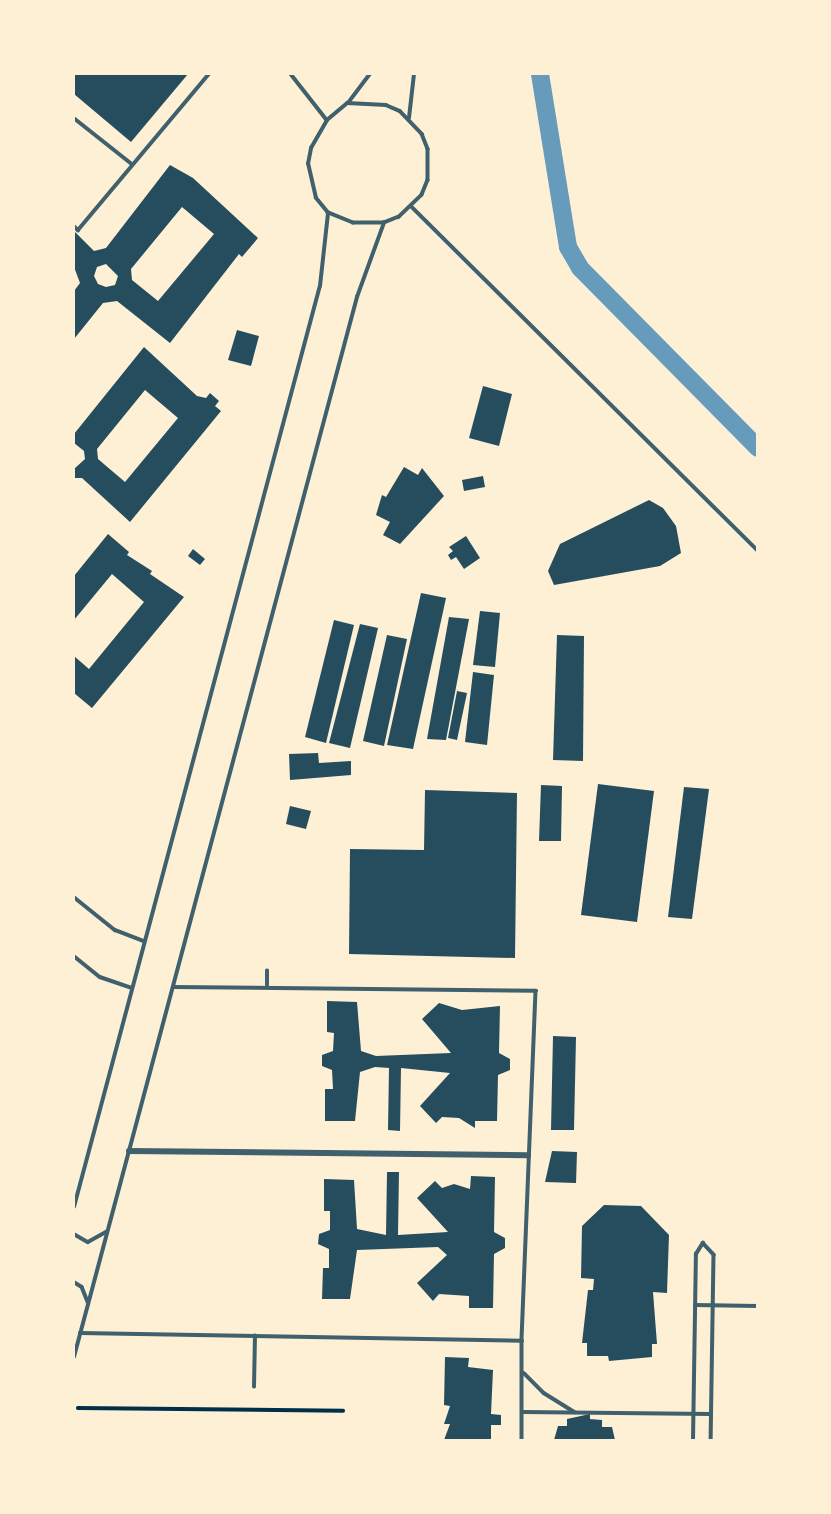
<!DOCTYPE html>
<style>
body{margin:0}
#map{position:relative;width:831px;height:1514px;overflow:hidden;background:#fdf0d5;font-family:Cabin,sans-serif}
div>[style]{position:absolute}
[style*='--x']{left:calc(var(--x)*1px);top:calc(var(--y)*1px);width:calc(var(--w)*1px);rotate:calc(var(--a)*1deg)}
.canal>*{height:18px;margin:-9px;padding:0 9px;transform-origin:9px;border-radius:9px;background:#669bbc}
.building>*{inset:0;background:#264d5e}
.path>*{height:3.5px;margin:-1.75px;padding:0 1.75px;transform-origin:1.75px;border-radius:1.75px;background:#003049}
.service>*{height:3.5px;margin:-1.75px;padding:0 1.75px;transform-origin:1.75px;border-radius:1.75px;background:#3f606c}
.pedestrian>*{height:6px;margin:-3px;padding:0 3px;transform-origin:3px;border-radius:3px;background:#3f606c}
span{translate:-50% -50%;white-space:nowrap;text-align:center;line-height:1.15;-webkit-text-stroke:5px #fdf0d5;paint-order:stroke}
.frame{position:absolute;inset:0;border:75px solid #fdf0d5;pointer-events:none}
</style>
<div id="map">
<div class="canal">
<div style="--x:540;--y:74;--w:175;--a:80.8"></div>
<div style="--x:568;--y:247;--w:24;--a:60"></div>
<div style="--x:580;--y:268;--w:253;--a:45.3"></div>
</div>
<div class="building">
<div style="clip-path:polygon(74px 74px,188px 74px,131px 142px,74px 94px)"></div>
<div style="clip-path:polygon(evenodd,170px 165px,193px 178px,258px 238px,242px 257px,239px 254px,170px 343px,117px 301px,103px 303px,74px 339px,74px 291px,80px 283px,74px 267px,74px 231px,94px 251px,106px 248px,170px 165px,182px 207px,214px 234px,158px 301px,132px 280px,131px 269px,182px 207px,170px 165px,106px 264px,118px 276px,115px 285px,106px 287px,98px 284px,94px 276px,97px 267px,106px 264px)"></div>
<div style="clip-path:polygon(237px 330px,259px 336px,251px 366px,228px 360px)"></div>
<div style="clip-path:polygon(evenodd,144px 347px,197px 396px,206px 398px,210px 393px,219px 401px,215px 406px,221px 411px,130px 522px,82px 478px,74px 478px,74px 469px,85px 459px,84px 451px,74px 443px,74px 434px,144px 347px,145px 390px,178px 418px,125px 482px,98px 459px,97px 449px,145px 390px)"></div>
<div style="clip-path:polygon(483px 386px,512px 394px,499px 446px,469px 438px)"></div>
<div style="clip-path:polygon(404px 467px,418px 475px,422px 468px,444px 496px,400px 544px,383px 535px,390px 522px,376px 515px,382px 495px,386px 497px)"></div>
<div style="clip-path:polygon(483px 476px,485px 487px,464px 491px,462px 480px)"></div>
<div style="clip-path:polygon(649px 500px,663px 508px,676px 526px,681px 553px,660px 566px,554px 585px,548px 571px,560px 544px)"></div>
<div style="clip-path:polygon(108px 534px,129px 552px,127px 555px,152px 571px,150px 574px,184px 597px,92px 708px,74px 693px,74px 656px,89px 669px,144px 602px,112px 574px,74px 620px,74px 576px)"></div>
<div style="clip-path:polygon(466px 536px,480px 558px,464px 569px,456px 557px,451px 560px,448px 555px,453px 551px,449px 547px)"></div>
<div style="clip-path:polygon(193px 549px,205px 559px,200px 565px,188px 556px)"></div>
<div style="clip-path:polygon(421px 593px,446px 598px,413px 749px,387px 745px)"></div>
<div style="clip-path:polygon(480px 611px,500px 613px,495px 667px,473px 665px)"></div>
<div style="clip-path:polygon(449px 617px,469px 619px,446px 740px,427px 739px)"></div>
<div style="clip-path:polygon(334px 620px,354px 625px,326px 743px,305px 737px)"></div>
<div style="clip-path:polygon(360px 624px,378px 628px,350px 748px,329px 743px)"></div>
<div style="clip-path:polygon(387px 635px,407px 639px,384px 746px,363px 741px)"></div>
<div style="clip-path:polygon(557px 635px,584px 636px,583px 761px,553px 760px)"></div>
<div style="clip-path:polygon(473px 672px,494px 675px,487px 745px,465px 742px)"></div>
<div style="clip-path:polygon(457px 691px,467px 693px,457px 740px,448px 738px)"></div>
<div style="clip-path:polygon(318px 753px,319px 763px,351px 761px,351px 775px,290px 780px,289px 754px)"></div>
<div style="clip-path:polygon(598px 784px,654px 791px,637px 922px,581px 915px)"></div>
<div style="clip-path:polygon(541px 785px,562px 786px,561px 841px,539px 841px)"></div>
<div style="clip-path:polygon(684px 787px,709px 789px,692px 919px,668px 917px)"></div>
<div style="clip-path:polygon(425px 790px,517px 793px,515px 958px,349px 954px,350px 849px,424px 850px)"></div>
<div style="clip-path:polygon(290px 806px,311px 811px,306px 829px,286px 824px)"></div>
<div style="clip-path:polygon(327px 1001px,357px 1002px,361px 1051px,376px 1056px,451px 1053px,422px 1019px,439px 1003px,462px 1010px,500px 1006px,499px 1053px,510px 1059px,510px 1070px,498px 1075px,497px 1121px,475px 1121px,475px 1128px,459px 1118px,442px 1117px,436px 1123px,420px 1106px,450px 1073px,401px 1068px,400px 1131px,388px 1130px,389px 1068px,375px 1067px,360px 1072px,355px 1121px,325px 1121px,325px 1089px,333px 1089px,332px 1070px,322px 1066px,322px 1055px,333px 1051px,334px 1033px,327px 1032px)"></div>
<div style="clip-path:polygon(553px 1036px,576px 1037px,574px 1130px,551px 1130px)"></div>
<div style="clip-path:polygon(552px 1151px,577px 1152px,576px 1183px,545px 1182px)"></div>
<div style="clip-path:polygon(387px 1172px,399px 1172px,398px 1235px,448px 1232px,417px 1198px,435px 1181px,442px 1188px,454px 1184px,470px 1189px,471px 1176px,495px 1177px,494px 1232px,505px 1238px,505px 1248px,494px 1254px,493px 1308px,469px 1308px,469px 1296px,439px 1294px,433px 1301px,417px 1283px,447px 1255px,438px 1247px,357px 1250px,350px 1299px,322px 1299px,323px 1268px,329px 1268px,329px 1249px,318px 1244px,319px 1234px,330px 1230px,330px 1211px,324px 1211px,324px 1179px,354px 1180px,357px 1229px,386px 1235px)"></div>
<div style="clip-path:polygon(604px 1205px,641px 1206px,669px 1235px,667px 1293px,653px 1292px,657px 1344px,652px 1344px,652px 1357px,609px 1361px,608px 1356px,587px 1356px,587px 1343px,582px 1343px,588px 1290px,593px 1290px,594px 1279px,581px 1278px,582px 1226px)"></div>
<div style="clip-path:polygon(445px 1357px,469px 1358px,468px 1367px,493px 1370px,491px 1414px,501px 1415px,501px 1425px,491px 1425px,491px 1440px,444px 1440px,450px 1424px,444px 1424px,450px 1406px,444px 1405px)"></div>
<div style="clip-path:polygon(590px 1414px,590px 1419px,602px 1420px,602px 1427px,612px 1427px,615px 1440px,554px 1440px,558px 1426px,567px 1426px,567px 1419px)"></div>
</div>
<div class="path">
<div style="--x:78;--y:1408;--w:265;--a:0.6"></div>
</div>
<div class="service">
<div style="--x:291;--y:74;--w:58;--a:52"></div>
<div style="--x:347;--y:103;--w:39;--a:3"></div>
<div style="--x:386;--y:105;--w:15;--a:23"></div>
<div style="--x:400;--y:111;--w:32;--a:46"></div>
<div style="--x:422;--y:134;--w:16;--a:68"></div>
<div style="--x:428;--y:149;--w:31;--a:90"></div>
<div style="--x:428;--y:180;--w:16;--a:112"></div>
<div style="--x:422;--y:195;--w:32;--a:136"></div>
<div style="--x:399;--y:217;--w:16;--a:158"></div>
<div style="--x:384;--y:223;--w:31;--a:180"></div>
<div style="--x:353;--y:223;--w:27;--a:-158"></div>
<div style="--x:328;--y:213;--w:19;--a:-129"></div>
<div style="--x:316;--y:198;--w:35;--a:-103"></div>
<div style="--x:308;--y:164;--w:16;--a:-79"></div>
<div style="--x:311;--y:148;--w:32;--a:-60"></div>
<div style="--x:327;--y:120;--w:26;--a:-40"></div>
<div style="--x:348;--y:103;--w:36;--a:-53"></div>
<div style="--x:74;--y:118;--w:74;--a:38.4"></div>
<div style="--x:409;--y:118;--w:44;--a:-83.5"></div>
<div style="--x:412;--y:207;--w:488;--a:44.8"></div>
<div style="--x:74;--y:226;--w:6;--a:45"></div>
<div style="--x:78;--y:230;--w:204;--a:-50"></div>
<div style="--x:74;--y:897;--w:53;--a:38.8"></div>
<div style="--x:115;--y:930;--w:30;--a:21"></div>
<div style="--x:74;--y:956;--w:33;--a:39"></div>
<div style="--x:100;--y:977;--w:34;--a:19"></div>
<div style="--x:267;--y:985;--w:14;--a:-90"></div>
<div style="--x:173;--y:987;--w:363;--a:0.6"></div>
<div style="--x:536;--y:991;--w:350;--a:92.3"></div>
<div style="--x:522;--y:1341;--w:99;--a:90"></div>
<div style="--x:74;--y:1207;--w:953;--a:-75.05"></div>
<div style="--x:320;--y:286;--w:73;--a:-83.7"></div>
<div style="--x:74;--y:1234;--w:16;--a:30"></div>
<div style="--x:88;--y:1242;--w:21;--a:-29"></div>
<div style="--x:74;--y:1282;--w:9;--a:32"></div>
<div style="--x:82;--y:1287;--w:16;--a:68"></div>
<div style="--x:695;--y:1305;--w:63;--a:0.9"></div>
<div style="--x:80;--y:1333;--w:442;--a:1"></div>
<div style="--x:74;--y:1357;--w:1097;--a:-75.05"></div>
<div style="--x:357;--y:297;--w:79;--a:-70"></div>
<div style="--x:524;--y:1373;--w:28;--a:45"></div>
<div style="--x:544;--y:1393;--w:36;--a:32"></div>
<div style="--x:254;--y:1387;--w:51;--a:-88.9"></div>
<div style="--x:523;--y:1412;--w:188;--a:0.6"></div>
<div style="--x:693;--y:1440;--w:186;--a:-89.1"></div>
<div style="--x:696;--y:1254;--w:13;--a:-58"></div>
<div style="--x:703;--y:1243;--w:16;--a:47"></div>
<div style="--x:714;--y:1255;--w:185;--a:90.9"></div>
</div>
<div class="pedestrian">
<div style="--x:129;--y:1151;--w:399;--a:0.6"></div>
</div>
<div class="frame"></div>
</div>
